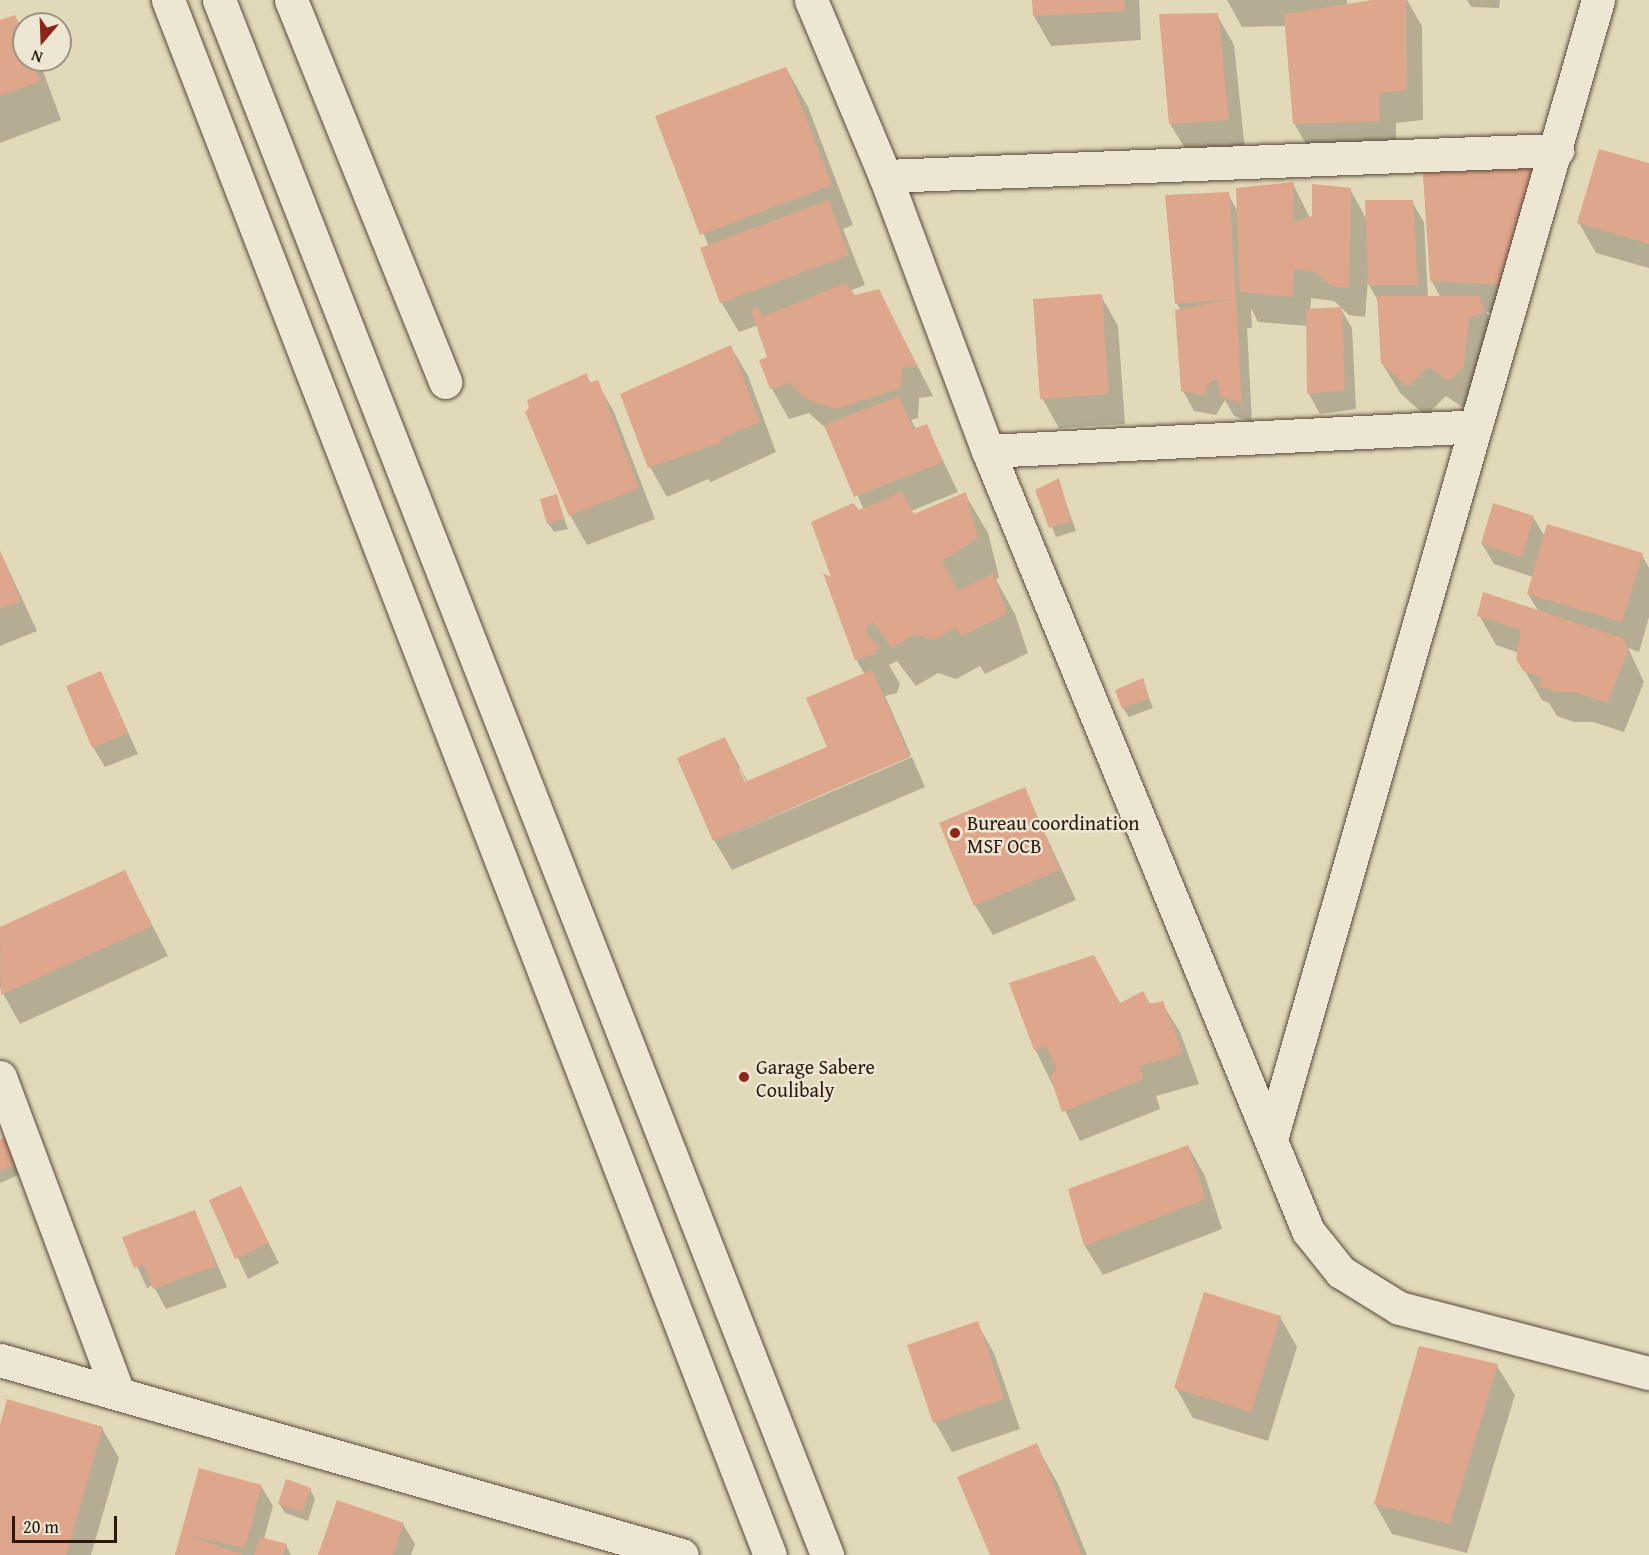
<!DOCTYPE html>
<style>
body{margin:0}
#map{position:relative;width:1649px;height:1555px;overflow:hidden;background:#e2d9b9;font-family:"Gentium Book Plus",serif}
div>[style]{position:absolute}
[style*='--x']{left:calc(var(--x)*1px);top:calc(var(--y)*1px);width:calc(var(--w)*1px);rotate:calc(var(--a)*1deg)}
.shadow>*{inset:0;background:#0003}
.building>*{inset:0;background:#dea68a}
.roads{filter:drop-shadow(0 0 2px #59493a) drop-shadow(0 0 2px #59493a)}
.minor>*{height:33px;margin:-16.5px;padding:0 16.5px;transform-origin:16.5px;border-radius:16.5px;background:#ece6d2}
.dots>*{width:16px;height:16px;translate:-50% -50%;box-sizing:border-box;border:3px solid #ece6d2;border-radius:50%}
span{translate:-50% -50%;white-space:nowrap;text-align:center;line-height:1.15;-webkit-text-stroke:5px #ece6d2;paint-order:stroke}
.poi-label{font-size:20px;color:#2b1910}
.left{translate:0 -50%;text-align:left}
.north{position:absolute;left:12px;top:12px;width:60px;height:60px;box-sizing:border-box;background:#ece6d2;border:2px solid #9f9484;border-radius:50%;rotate:199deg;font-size:16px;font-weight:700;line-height:24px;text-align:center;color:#2b1910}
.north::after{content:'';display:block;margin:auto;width:21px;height:27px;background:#8f2418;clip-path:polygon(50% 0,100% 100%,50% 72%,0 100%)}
.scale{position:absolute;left:12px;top:1516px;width:105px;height:27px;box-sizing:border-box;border:3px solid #2b1910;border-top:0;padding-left:8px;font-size:18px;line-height:21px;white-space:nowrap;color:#2b1910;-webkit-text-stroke:4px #ece6d2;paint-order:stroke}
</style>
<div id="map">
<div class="shadow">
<div style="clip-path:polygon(1033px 0,1139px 0,1141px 40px,1051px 46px,1034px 16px)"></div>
<div style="clip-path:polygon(1227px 0,1347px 0,1347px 6px,1407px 0,1422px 26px,1423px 120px,1396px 123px,1396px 150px,1311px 153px,1294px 123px,1286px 26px,1242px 27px)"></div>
<div style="clip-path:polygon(1467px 0,1500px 0,1499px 8px,1471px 7px)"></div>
<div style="clip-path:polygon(1217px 15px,1234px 45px,1245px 150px,1188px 153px,1170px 124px)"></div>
<div style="clip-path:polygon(15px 16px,24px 33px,24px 60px,39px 60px,61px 120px,0 143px,0 22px)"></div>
<div style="clip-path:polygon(evenodd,786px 68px,808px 107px,853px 225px,843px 229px,865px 285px,849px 291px,855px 297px,879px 291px,933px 396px,919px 398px,918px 418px,911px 420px,916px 429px,926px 425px,958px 492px,911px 511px,914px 516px,965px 494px,988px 533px,999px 577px,996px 580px,1015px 614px,1028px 653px,985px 674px,980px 666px,956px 679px,938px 673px,916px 686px,897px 661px,889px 665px,900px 684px,897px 693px,885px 696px,911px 755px,715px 842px,912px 757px,925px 787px,732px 870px,714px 840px,725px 739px,748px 782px,829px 748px,865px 675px,856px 659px,834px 579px,858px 512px,864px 510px,829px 431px,809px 413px,789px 419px,772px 389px,761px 361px,769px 358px,758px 325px,739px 332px,721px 302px,709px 247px,657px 117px,786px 68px,737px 768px,740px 768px,749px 788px,746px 789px,737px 768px)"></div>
<div style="clip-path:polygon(1649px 165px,1649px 268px,1596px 253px,1579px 223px)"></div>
<div style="clip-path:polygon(1527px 166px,1544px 196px,1524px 314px,1486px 312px,1496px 328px,1467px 410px,1446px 396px,1426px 416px,1400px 393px,1382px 363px,1378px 301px,1369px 285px,1369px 268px,1365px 317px,1349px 315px,1334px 301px,1311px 298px,1310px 311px,1341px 309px,1352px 328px,1356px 409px,1320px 414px,1309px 394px,1308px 326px,1258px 322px,1251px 308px,1252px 328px,1247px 328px,1252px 422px,1234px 416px,1225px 400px,1216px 415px,1194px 411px,1183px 391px,1181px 311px,1177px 304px,1228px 194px,1238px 212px,1293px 184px,1310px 218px,1350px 189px,1367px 220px,1412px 202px,1424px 222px,1428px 298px,1441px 298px,1431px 280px)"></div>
<div style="clip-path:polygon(1101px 296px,1118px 326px,1125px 424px,1059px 428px,1042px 398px)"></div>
<div style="clip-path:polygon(731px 347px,748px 376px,776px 452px,711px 482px,708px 479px,667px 497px,650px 467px)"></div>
<div style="clip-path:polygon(586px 375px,591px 384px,597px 382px,614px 412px,655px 519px,587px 545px,570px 515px)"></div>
<div style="clip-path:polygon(1058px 480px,1076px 531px,1056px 537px,1037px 491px)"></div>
<div style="clip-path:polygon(556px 496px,568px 529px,554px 532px,548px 523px)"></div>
<div style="clip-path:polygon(1533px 517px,1545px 537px,1642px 555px,1649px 568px,1649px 617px,1639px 652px,1628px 648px,1644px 682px,1624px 732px,1593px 722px,1574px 722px,1557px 716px,1549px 703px,1542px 700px,1518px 659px,1519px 653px,1496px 645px,1479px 615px,1539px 612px,1528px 594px,1533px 577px,1494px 564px,1482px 544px)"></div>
<div style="clip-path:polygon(0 551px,37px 631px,0 646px)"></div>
<div style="clip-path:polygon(101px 673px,138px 754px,105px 767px,93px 747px)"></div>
<div style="clip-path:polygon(1142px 680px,1153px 708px,1129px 717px,1123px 708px)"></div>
<div style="clip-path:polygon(1024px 789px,1076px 900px,993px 935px,975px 905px)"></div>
<div style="clip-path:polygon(125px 872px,168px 956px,20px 1024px,0 988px,0 929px)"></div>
<div style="clip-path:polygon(1162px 1003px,1180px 1032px,1199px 1084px,1156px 1096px,1160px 1109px,1080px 1141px,1035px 1049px,1120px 1004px)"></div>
<div style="clip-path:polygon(0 1141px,23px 1173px,0 1183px)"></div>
<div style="clip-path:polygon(1188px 1146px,1205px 1176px,1222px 1229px,1103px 1275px,1085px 1246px,1069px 1190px)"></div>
<div style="clip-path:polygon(240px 1188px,279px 1263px,248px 1279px,211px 1201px)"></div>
<div style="clip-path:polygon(195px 1212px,227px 1287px,166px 1309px,153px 1285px,147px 1288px,124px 1238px)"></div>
<div style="clip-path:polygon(1280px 1317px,1297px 1347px,1268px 1441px,1193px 1418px,1176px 1388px)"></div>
<div style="clip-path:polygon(977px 1323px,994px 1353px,1020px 1429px,952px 1452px,935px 1422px)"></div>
<div style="clip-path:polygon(1497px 1366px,1515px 1395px,1467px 1553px,1392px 1534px,1375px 1504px)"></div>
<div style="clip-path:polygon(102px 1428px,119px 1458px,91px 1555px,0 1555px,0 1430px)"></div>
<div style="clip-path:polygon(1036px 1445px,1058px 1484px,1087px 1555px,992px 1555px)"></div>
<div style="clip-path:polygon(200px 1470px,261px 1486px,273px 1506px,264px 1539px,286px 1545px,291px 1555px,175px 1555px)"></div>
<div style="clip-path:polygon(310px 1489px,315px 1499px,308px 1521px,285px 1513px,279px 1503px)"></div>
<div style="clip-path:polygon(403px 1524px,415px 1544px,411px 1555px,320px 1555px)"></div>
</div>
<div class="building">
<div style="clip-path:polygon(1032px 0,1124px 0,1125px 11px,1033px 16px)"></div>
<div style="clip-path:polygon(1372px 0,1406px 0,1407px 90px,1380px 93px,1379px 121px,1293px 124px,1284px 14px)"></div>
<div style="clip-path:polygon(1218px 13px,1229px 120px,1169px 124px,1159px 14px)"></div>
<div style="clip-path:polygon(15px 15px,24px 38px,24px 60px,32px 60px,40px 81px,0 96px,0 20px)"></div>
<div style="clip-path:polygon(786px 67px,832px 185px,700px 235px,655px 116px)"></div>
<div style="clip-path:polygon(1599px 149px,1649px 163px,1649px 244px,1577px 223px)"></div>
<div style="clip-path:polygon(1528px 164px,1536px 188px,1507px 285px,1430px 281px,1423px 175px,1427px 165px)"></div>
<div style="clip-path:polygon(1294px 182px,1293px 222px,1312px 216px,1312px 184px,1351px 188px,1349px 288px,1331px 286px,1316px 272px,1294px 269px,1293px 297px,1240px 292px,1236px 188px)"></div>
<div style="clip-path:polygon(1229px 192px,1236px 298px,1242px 403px,1221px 397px,1217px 378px,1207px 385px,1205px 395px,1181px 391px,1175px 310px,1233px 299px,1175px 304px,1165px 195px)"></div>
<div style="clip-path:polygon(829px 200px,849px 255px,720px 303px,700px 248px)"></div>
<div style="clip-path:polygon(1365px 200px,1413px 200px,1418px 285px,1368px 285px)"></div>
<div style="clip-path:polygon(845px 283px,855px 295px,879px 289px,917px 366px,902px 368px,901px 388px,836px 409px,805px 399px,790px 383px,770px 389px,759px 360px,767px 357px,751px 310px,758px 308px,763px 317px)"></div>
<div style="clip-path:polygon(1102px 294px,1109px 394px,1040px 399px,1033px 299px)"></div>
<div style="clip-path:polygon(1377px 296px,1479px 296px,1485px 312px,1469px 318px,1464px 367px,1449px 381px,1428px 367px,1408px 387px,1381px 363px)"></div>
<div style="clip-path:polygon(1342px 307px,1345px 390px,1307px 394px,1306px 309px)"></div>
<div style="clip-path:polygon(731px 345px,760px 422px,722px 438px,720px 443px,648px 468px,620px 394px)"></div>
<div style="clip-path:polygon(587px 373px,589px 383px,598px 380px,639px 488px,569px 516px,525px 412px,529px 408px,527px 400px)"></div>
<div style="clip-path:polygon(899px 396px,913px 429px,927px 424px,943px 462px,854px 497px,824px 425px)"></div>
<div style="clip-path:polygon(1059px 478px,1071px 521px,1049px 528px,1035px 490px)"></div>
<div style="clip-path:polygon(902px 492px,914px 514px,966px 492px,978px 538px,942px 561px,958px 591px,993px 573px,1007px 613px,962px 636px,956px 628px,933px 640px,915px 634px,892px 648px,873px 622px,866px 627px,868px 637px,879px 644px,875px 654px,855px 660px,823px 573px,831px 577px,811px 522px,853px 503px,859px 510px)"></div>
<div style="clip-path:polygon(557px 494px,564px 519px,547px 524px,540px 499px)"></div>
<div style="clip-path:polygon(1493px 503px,1534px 516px,1522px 557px,1481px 544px)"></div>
<div style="clip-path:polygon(1547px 524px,1643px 553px,1622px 622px,1527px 594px)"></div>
<div style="clip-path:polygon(0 551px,21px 601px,0 609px)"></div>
<div style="clip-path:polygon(1483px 592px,1625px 639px,1628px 652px,1607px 703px,1575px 692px,1556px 692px,1538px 686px,1541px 677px,1523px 671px,1516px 659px,1521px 630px,1477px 616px)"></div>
<div style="clip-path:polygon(872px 670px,910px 757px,713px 841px,677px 758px,725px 737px,745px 782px,827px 747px,806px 698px)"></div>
<div style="clip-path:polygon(101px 671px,128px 733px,92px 748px,66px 686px)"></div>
<div style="clip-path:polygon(1143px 678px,1149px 698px,1122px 709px,1115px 690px)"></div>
<div style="clip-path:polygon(1025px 787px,1060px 870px,974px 906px,939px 823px)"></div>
<div style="clip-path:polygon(125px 870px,152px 926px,1px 995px,0 927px)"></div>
<div style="clip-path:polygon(1094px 955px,1120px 1003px,1143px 991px,1150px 1004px,1163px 1001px,1183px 1054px,1140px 1066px,1143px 1079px,1062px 1112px,1050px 1076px,1057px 1069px,1046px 1046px,1034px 1050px,1009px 983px)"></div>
<div style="clip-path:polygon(8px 1136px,19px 1164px,0 1171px,0 1139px)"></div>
<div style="clip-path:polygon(1188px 1145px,1206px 1199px,1084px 1246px,1068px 1189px)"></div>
<div style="clip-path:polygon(241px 1186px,269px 1243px,235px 1259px,209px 1200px)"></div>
<div style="clip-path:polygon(195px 1210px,216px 1266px,153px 1289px,144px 1265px,134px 1268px,122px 1237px)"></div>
<div style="clip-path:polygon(1204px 1292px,1281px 1316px,1251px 1412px,1174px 1388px)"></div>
<div style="clip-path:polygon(978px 1321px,1004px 1399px,933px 1423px,907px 1345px)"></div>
<div style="clip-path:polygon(1419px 1346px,1498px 1364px,1450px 1524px,1374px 1504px)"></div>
<div style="clip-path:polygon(7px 1399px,103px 1427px,66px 1555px,0 1555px,0 1425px)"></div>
<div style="clip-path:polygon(1037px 1443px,1082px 1555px,990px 1555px,957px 1477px)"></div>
<div style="clip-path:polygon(199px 1468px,262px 1485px,245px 1548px,187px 1535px,244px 1555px,175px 1555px)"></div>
<div style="clip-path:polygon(286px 1479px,311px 1488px,302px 1512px,278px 1504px)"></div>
<div style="clip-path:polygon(337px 1500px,404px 1523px,393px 1555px,318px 1555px)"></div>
<div style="clip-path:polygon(260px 1537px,287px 1544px,283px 1555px,254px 1555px)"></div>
</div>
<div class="roads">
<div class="minor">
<div style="--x:168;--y:0;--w:1667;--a:68.84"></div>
<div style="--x:219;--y:0;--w:1670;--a:68.64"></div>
<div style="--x:291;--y:0;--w:412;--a:68"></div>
<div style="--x:811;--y:0;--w:191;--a:67.2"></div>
<div style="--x:885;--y:176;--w:294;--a:69.5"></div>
<div style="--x:988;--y:451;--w:843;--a:67.69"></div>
<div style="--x:1308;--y:1231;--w:53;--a:51.2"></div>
<div style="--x:1341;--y:1272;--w:68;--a:31.8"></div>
<div style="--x:1399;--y:1308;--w:258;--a:14.6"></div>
<div style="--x:885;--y:176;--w:673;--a:-2.22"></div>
<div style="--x:988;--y:451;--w:487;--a:-2.9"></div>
<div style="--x:0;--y:1077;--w:337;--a:69.5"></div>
<div style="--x:1271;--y:1139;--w:1185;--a:-73.98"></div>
<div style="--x:0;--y:1360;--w:709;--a:15.96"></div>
</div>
</div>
<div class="dots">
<div style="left:955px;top:833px;background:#8f2418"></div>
<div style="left:744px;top:1077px;background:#8f2418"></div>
</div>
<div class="poi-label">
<span class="left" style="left:967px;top:834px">Bureau coordination<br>MSF OCB</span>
<span class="left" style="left:756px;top:1078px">Garage Sabere<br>Coulibaly</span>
</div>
<div class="north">N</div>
<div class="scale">20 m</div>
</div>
